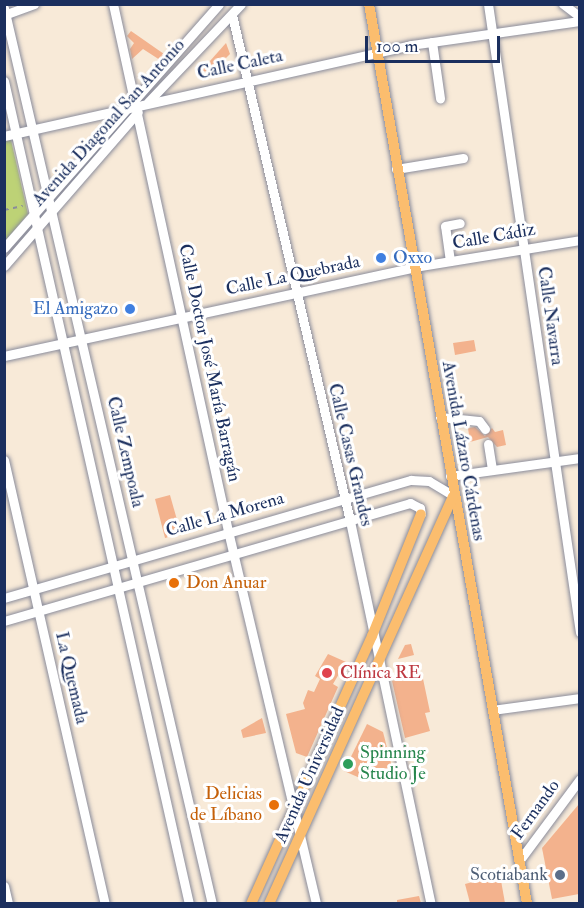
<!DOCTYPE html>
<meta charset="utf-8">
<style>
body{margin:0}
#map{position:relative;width:584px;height:908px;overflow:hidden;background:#f8ead8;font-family:"IM FELL Double Pica",serif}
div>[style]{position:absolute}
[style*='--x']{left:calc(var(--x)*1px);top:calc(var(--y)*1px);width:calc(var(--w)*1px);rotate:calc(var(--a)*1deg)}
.green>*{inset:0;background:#bdd276}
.building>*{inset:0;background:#f3b28d}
.path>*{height:1.5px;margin-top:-0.75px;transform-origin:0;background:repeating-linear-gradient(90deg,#8a8c9b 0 4.5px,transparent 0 9px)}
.roads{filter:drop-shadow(0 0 2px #8a8c9b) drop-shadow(0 0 2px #8a8c9b)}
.minor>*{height:9px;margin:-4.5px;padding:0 4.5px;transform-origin:4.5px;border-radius:4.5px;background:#fff}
.major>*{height:10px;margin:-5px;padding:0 5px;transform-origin:5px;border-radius:5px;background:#fbbd6e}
.dots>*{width:16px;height:16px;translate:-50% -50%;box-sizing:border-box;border:3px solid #fff;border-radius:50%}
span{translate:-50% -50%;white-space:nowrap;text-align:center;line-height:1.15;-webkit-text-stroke:6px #fff;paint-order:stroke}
.street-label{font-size:18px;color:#1b2f5e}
.shop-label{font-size:18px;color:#366cbe}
.left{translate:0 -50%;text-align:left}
.right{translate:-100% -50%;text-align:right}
.food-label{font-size:18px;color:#c56008}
.health-label{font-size:18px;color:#be3a42}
.leisure-label{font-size:18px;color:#27864d}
.service-label{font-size:18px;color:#4e5e75}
.frame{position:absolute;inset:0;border:6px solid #1b2f5e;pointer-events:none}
.scale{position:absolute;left:365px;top:36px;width:135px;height:27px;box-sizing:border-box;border:3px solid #1b2f5e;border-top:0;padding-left:8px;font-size:18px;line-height:21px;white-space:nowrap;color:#1b2f5e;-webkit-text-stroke:4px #fff;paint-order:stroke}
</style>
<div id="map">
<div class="green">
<div style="clip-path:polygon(11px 140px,28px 214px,5px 241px,5px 141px)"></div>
</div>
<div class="building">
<div style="clip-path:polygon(131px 31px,164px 54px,160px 60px,143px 49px,132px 59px,130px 49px,134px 43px,127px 36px)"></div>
<div style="clip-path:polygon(226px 43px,230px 54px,209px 75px,202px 70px)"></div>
<div style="clip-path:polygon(474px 340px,476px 351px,455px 355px,453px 343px)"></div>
<div style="clip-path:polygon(475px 427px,485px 436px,492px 428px,495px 432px,503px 430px,506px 445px,497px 447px,488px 437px,470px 442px,468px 428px)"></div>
<div style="clip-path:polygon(170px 495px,181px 534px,165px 538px,155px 499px)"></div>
<div style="clip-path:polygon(411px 644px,414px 655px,398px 659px,405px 645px)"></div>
<div style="clip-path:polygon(328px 654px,346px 662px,333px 684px,338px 687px,307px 757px,296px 753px,286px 714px,305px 709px,303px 703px,308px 690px,314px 692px,320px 679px,315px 676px)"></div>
<div style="clip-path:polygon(422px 674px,430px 712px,425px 713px,430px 731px,405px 738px,392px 681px)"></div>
<div style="clip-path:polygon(262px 718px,266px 733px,243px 738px,241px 730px)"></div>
<div style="clip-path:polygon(367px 724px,383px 732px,393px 771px,360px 778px,344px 771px)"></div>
<div style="clip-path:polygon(579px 804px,579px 894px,552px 899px,542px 848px)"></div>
<div style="clip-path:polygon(500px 875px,505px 903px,470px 903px,465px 884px)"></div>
<div style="clip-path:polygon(419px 896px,421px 903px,397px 903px,397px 900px)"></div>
</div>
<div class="path">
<div style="--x:4;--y:210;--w:19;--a:-12"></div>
</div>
<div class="roads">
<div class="minor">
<div style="--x:113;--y:4;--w:539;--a:77.69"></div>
<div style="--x:228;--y:531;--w:383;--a:76.7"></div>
<div style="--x:488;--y:4;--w:635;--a:81.67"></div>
<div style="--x:563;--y:4;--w:21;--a:37"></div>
<div style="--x:4;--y:8;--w:920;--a:76.93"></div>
<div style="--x:4;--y:15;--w:32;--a:-20"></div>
<div style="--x:232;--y:15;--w:520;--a:76.87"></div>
<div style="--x:350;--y:521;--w:391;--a:78.1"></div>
<div style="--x:432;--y:42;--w:57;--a:81.9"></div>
<div style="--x:4;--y:81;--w:844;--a:77.33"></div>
<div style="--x:148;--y:102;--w:135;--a:-46.5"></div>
<div style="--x:4;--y:136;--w:417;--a:-12.6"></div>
<div style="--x:411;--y:45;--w:171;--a:-8.1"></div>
<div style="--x:396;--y:169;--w:68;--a:-9.3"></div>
<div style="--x:4;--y:248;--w:325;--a:-48.6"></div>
<div style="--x:450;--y:261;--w:35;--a:-98"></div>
<div style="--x:445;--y:226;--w:15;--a:-11"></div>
<div style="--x:4;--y:266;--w:204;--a:-49"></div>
<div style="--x:4;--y:356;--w:420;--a:-12.2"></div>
<div style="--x:414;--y:267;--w:168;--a:-9.2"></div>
<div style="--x:440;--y:417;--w:39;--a:6"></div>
<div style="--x:479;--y:421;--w:10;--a:53"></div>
<div style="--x:488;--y:444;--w:26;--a:81"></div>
<div style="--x:4;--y:460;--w:455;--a:77.2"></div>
<div style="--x:450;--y:476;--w:131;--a:-7.9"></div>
<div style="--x:4;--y:598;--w:424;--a:-16.2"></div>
<div style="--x:411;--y:480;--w:18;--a:3"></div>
<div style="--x:429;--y:481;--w:29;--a:31"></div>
<div style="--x:4;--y:621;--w:423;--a:-16.2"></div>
<div style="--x:410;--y:503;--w:11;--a:27"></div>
<div style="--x:420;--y:508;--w:6;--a:81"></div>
<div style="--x:492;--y:710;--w:89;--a:-7.8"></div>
<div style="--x:519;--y:861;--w:102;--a:-53.4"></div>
<div style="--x:4;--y:886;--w:18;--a:77"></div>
</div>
<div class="major">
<div style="--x:369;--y:4;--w:914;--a:80.04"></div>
<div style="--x:251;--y:904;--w:294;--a:-65.7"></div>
<div style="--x:372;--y:636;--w:131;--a:-68.1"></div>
<div style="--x:269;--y:904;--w:447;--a:-65.7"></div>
</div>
</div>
<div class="dots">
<div style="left:381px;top:258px;background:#3f7fe0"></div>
<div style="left:130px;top:309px;background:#3f7fe0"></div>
<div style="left:174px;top:583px;background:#e8710a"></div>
<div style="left:327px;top:673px;background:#e0444e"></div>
<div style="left:348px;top:764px;background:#2e9e5b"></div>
<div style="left:274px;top:805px;background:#e8710a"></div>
<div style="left:560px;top:875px;background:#5c6f8a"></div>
</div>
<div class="street-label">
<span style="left:240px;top:65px;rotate:-12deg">Calle Caleta</span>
<span style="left:109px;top:123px;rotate:-48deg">Avenida Diagonal San Antonio</span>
<span style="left:494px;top:237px;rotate:-10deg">Calle Cádiz</span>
<span style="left:293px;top:276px;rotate:-12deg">Calle La Quebrada</span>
<span style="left:550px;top:316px;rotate:82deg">Calle Navarra</span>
<span style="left:209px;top:363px;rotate:78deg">Calle Doctor José María Barragán</span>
<span style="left:463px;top:451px;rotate:80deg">Avenida Lázaro Cárdenas</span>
<span style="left:125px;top:452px;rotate:77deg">Calle Zempoala</span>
<span style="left:350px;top:455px;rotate:77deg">Calle Casas Grandes</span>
<span style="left:225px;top:515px;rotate:-16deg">Calle La Morena</span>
<span style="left:71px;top:678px;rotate:77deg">La Quemada</span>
<span style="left:310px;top:775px;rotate:-66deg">Avenida Universidad</span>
<span style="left:536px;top:810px;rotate:-54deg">Fernando</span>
</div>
<div class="shop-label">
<span class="left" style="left:393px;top:258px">Oxxo</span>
<span class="right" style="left:118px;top:309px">El Amigazo</span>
</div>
<div class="food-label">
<span class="left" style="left:186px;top:583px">Don Anuar</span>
<span class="right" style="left:262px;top:805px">Delicias<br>de Líbano</span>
</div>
<div class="health-label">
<span class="left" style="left:340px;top:673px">Clínica RE</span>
</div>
<div class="leisure-label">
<span class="left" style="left:360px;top:764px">Spinning<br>Studio Je</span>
</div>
<div class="service-label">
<span class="right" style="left:548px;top:875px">Scotiabank</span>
</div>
<div class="frame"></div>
<div class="scale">100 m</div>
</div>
